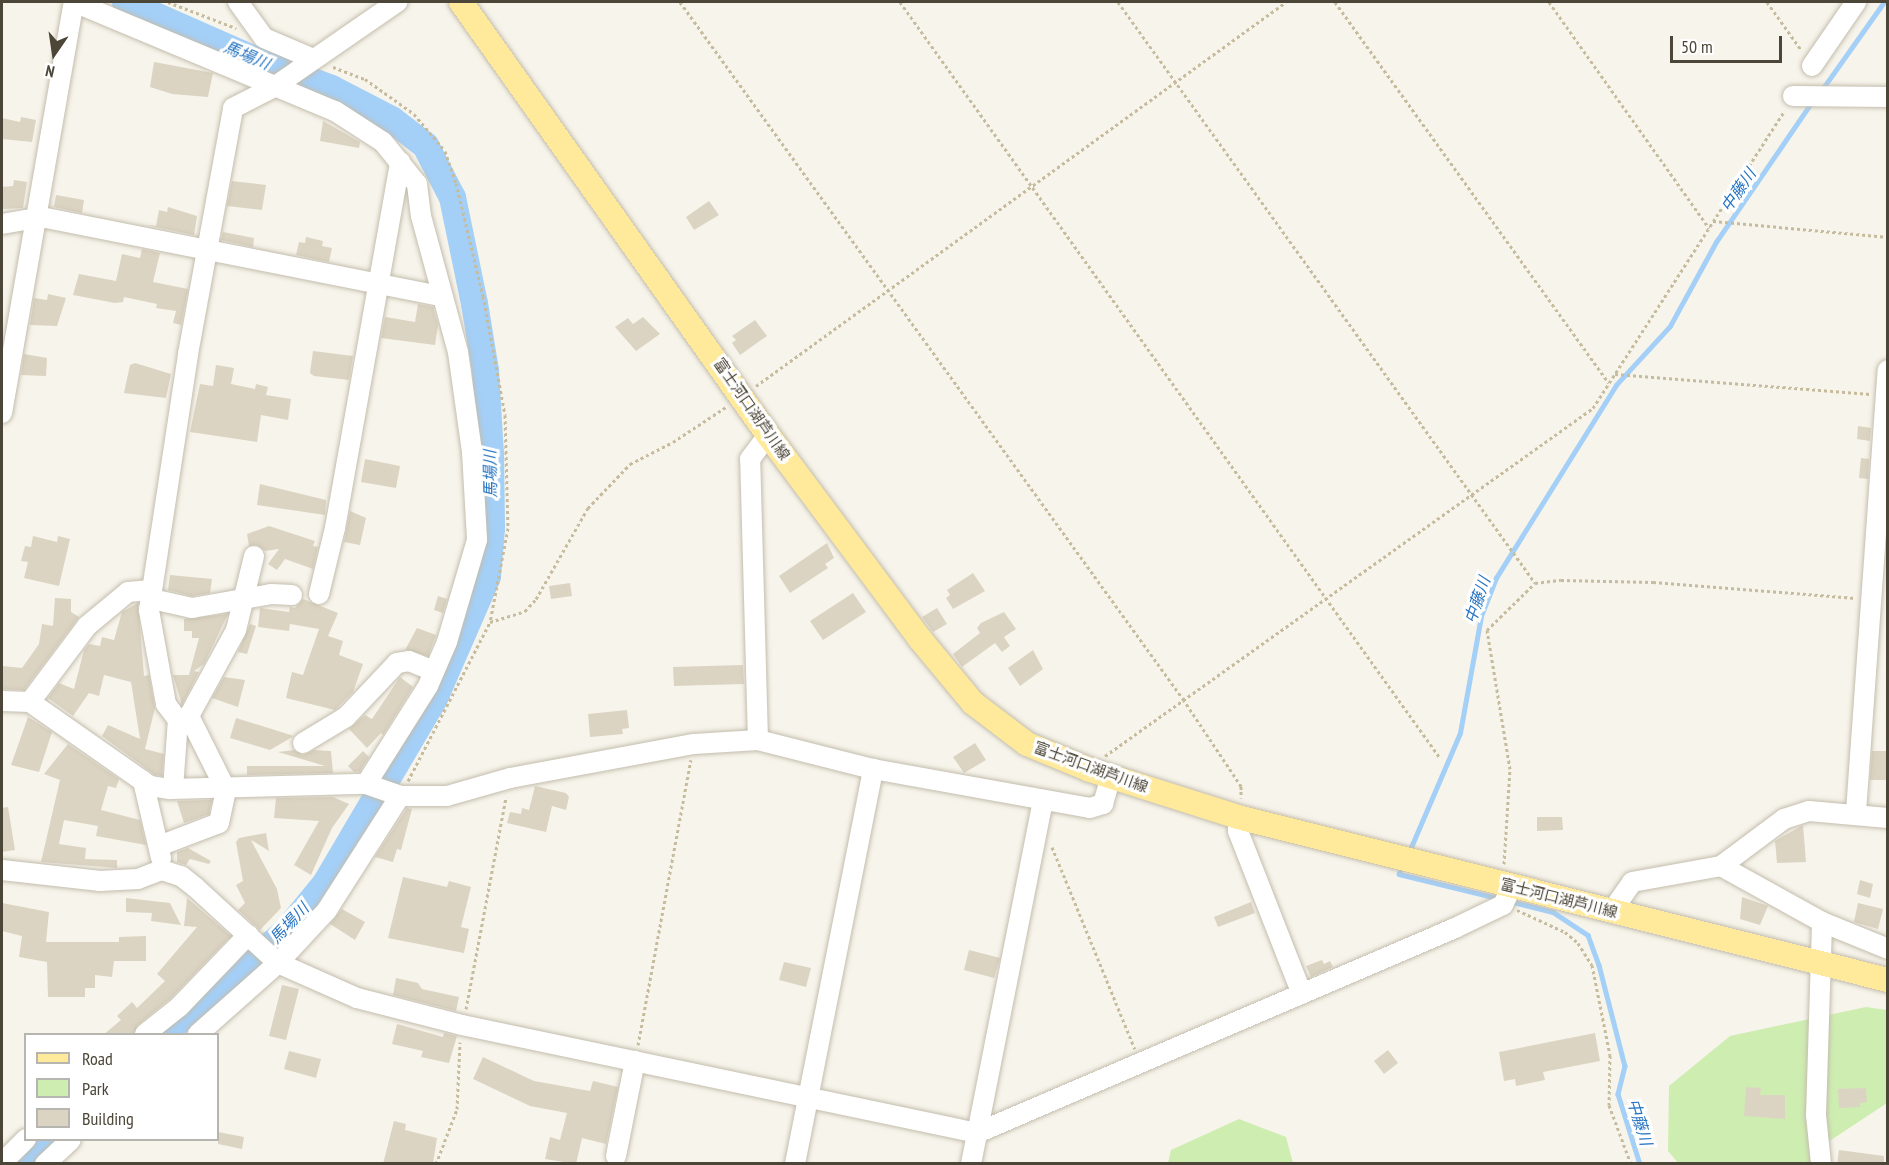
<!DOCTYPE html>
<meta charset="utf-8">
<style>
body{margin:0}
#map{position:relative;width:1889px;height:1165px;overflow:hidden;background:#f7f4eb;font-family:"PT Sans Narrow","Noto Sans JP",sans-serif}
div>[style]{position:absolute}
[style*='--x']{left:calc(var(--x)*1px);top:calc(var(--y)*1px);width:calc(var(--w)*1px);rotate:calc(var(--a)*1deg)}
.green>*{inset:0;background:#ceedb1}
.stream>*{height:4.5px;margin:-2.25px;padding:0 2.25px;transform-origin:2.25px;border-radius:2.25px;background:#a4cff7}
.river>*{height:27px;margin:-13.5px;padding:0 13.5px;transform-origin:13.5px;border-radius:13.5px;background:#a4cff7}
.building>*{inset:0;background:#dcd4c2}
.path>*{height:3px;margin-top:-1.5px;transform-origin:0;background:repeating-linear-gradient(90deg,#c6bb9d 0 3px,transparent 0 6px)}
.roads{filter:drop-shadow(0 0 2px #c3bdad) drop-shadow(0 0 2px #c3bdad)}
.minor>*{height:20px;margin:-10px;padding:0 10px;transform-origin:10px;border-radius:10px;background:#fff}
.major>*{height:24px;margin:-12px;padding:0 12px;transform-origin:12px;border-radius:12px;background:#ffea9c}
span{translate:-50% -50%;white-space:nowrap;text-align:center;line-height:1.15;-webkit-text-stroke:6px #fff;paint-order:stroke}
.street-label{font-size:15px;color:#4c4638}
.water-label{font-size:16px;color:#2674c2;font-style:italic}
.frame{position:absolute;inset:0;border:3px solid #4c4638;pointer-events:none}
.legend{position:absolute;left:24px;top:1033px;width:195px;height:108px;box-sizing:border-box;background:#fff;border:2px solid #b7b5af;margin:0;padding:8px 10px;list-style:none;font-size:18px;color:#4c4638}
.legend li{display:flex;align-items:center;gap:12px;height:30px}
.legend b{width:30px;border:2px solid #b7b5af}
.north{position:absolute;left:24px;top:24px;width:60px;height:60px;-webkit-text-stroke:4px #fff;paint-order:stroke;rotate:193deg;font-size:16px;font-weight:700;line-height:24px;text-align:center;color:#4c4638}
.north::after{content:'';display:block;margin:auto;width:21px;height:27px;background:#4c4638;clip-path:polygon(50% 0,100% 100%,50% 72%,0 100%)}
.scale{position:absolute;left:1670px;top:36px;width:112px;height:27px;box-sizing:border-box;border:3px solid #4c4638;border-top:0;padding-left:8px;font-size:18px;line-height:21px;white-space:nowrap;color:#4c4638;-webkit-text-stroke:4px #fff;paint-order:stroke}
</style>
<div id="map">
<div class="green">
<div style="clip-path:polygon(1866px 1007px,1887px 1010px,1887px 1103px,1828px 1142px,1825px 1163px,1678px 1163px,1668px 1151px,1669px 1086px,1730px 1036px)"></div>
<div style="clip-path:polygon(1239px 1119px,1286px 1137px,1293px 1163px,1168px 1163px,1171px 1150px)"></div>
</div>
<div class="stream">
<div style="--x:1821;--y:91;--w:109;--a:-54.7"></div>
<div style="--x:1409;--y:852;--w:129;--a:-66.8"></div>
<div style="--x:1460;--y:733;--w:119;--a:-79.8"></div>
<div style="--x:1481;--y:616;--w:41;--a:-68.5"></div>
<div style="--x:1496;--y:578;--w:227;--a:-58.1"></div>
<div style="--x:1616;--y:385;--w:80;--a:-47.5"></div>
<div style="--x:1670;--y:326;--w:96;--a:-61.3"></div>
<div style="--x:1716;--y:242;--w:170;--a:-55.6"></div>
<div style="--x:1404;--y:865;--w:10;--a:119"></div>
<div style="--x:1399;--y:874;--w:105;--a:13.8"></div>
<div style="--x:1509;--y:901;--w:45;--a:14"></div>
<div style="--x:1553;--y:912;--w:42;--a:33.3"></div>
<div style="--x:1588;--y:935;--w:32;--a:70"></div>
<div style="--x:1599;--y:965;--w:104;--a:75.6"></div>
<div style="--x:1625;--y:1066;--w:29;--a:104"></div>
<div style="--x:1618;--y:1094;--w:73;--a:72.6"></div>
</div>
<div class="river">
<div style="--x:125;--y:2;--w:139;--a:23.8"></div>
<div style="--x:252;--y:58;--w:85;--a:20.8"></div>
<div style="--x:331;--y:88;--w:68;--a:27.3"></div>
<div style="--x:391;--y:119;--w:43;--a:37.4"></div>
<div style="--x:425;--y:145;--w:59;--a:62.6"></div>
<div style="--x:452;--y:197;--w:108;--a:78.3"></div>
<div style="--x:474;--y:303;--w:68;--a:80.7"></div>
<div style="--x:485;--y:370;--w:83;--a:86.6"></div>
<div style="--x:490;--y:453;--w:75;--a:89.2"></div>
<div style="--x:491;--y:528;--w:48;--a:94.8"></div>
<div style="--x:487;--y:576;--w:133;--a:113.5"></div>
<div style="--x:434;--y:698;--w:215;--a:120.5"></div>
<div style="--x:325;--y:883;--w:63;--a:129.2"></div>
<div style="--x:285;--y:932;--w:160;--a:140.3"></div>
<div style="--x:29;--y:1164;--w:33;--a:-47"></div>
</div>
<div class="building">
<div style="clip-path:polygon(154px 62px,213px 73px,208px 97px,172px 94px,150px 87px)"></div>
<div style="clip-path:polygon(21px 117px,36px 120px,32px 142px,2px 139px,2px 118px,20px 122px)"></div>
<div style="clip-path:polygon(323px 121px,360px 142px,359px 148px,320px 141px)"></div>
<div style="clip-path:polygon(14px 180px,27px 182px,23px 208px,2px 209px,2px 187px,13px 186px)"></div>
<div style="clip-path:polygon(232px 181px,266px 185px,262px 210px,227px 206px)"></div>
<div style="clip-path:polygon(56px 195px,84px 200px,82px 213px,54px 207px)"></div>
<div style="clip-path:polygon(709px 201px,719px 215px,694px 230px,686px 217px)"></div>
<div style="clip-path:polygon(168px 207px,197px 216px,194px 235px,146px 225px,156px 226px,159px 210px,167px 212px)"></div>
<div style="clip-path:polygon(223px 232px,254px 238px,253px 247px,221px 240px)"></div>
<div style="clip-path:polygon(306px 237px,323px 241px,322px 246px,332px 248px,329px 262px,296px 255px,299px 242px,305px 243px)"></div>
<div style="clip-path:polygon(142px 249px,160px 253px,153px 282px,188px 289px,181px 325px,173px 323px,176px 311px,156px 308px,157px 304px,124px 297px,123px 302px,115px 303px,73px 295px,79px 274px,116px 281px,122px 254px,140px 258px)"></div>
<div style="clip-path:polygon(48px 294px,66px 298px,57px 326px,30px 325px,34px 298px,47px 300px)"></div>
<div style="clip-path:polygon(418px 304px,433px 307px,438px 325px,435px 345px,381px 338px,385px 317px,415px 322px)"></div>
<div style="clip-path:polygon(643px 317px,660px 334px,636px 351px,615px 327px,628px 318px,633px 324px)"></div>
<div style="clip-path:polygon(755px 320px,767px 336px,740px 355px,732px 343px,736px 340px,732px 336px)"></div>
<div style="clip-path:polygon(313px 351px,353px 356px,349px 380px,314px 376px,310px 373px)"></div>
<div style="clip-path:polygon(24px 354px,47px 358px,46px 376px,21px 375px)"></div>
<div style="clip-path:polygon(135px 363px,171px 374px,166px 398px,124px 393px,130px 365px)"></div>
<div style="clip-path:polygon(216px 365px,234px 368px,231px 384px,255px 389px,256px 384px,268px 387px,266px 395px,291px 399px,288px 420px,261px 415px,257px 442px,190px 432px,200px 384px,213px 386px)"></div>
<div style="clip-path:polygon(1858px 426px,1871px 428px,1870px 441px,1857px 439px)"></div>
<div style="clip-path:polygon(1861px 458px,1869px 459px,1868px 479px,1859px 478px)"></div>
<div style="clip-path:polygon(365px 459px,400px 466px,396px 488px,361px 482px)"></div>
<div style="clip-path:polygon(260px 484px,326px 500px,325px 515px,257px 505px)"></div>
<div style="clip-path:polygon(350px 511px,366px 518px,360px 545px,344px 542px)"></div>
<div style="clip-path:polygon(269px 526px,315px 541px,313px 546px,318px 547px,313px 569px,285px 559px,277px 570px,268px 564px,279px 549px,265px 551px,257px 545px,249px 546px,247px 534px)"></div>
<div style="clip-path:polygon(33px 536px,57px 542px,58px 536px,70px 539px,59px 586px,24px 578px,28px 562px,21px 561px,25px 546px,31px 547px)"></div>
<div style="clip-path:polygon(827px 543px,834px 558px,825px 564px,828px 568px,790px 593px,779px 576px)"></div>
<div style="clip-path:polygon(973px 573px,985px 591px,953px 609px,946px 598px,950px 595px,947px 590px)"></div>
<div style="clip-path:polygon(170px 575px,212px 579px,210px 593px,192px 596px,168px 590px)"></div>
<div style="clip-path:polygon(570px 583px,572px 596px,551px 599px,549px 586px)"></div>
<div style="clip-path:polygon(853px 593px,866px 612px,823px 640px,810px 621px)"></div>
<div style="clip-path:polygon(438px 596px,447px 599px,443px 613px,434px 610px)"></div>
<div style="clip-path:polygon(55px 598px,71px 599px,71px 612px,79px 617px,24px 690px,2px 689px,2px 666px,22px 668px,39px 644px,42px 624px,53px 626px)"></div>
<div style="clip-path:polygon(303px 599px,338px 613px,328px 636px,343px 641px,339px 655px,363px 664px,353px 692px,335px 710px,286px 698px,292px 672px,303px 675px,319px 629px,290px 624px,289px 631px,258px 627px,260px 608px,289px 612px,290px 607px,295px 608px)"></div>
<div style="clip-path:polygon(138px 603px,144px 676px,149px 675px,155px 708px,145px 749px,164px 754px,162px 776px,155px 775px,102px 736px,108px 725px,140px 739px,131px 682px,104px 675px,99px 696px,89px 693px,73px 716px,48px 698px,59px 683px,74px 689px,84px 650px,89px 644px,100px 646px,102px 637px,114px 640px,122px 612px)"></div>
<div style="clip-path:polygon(937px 608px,947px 624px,933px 632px,922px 617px)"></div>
<div style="clip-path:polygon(1004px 612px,1016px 629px,1004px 637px,1010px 646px,1002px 652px,995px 643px,962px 667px,953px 654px,980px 633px,977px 628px,981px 623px)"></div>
<div style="clip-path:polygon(228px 614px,204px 664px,194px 671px,199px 672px,182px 705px,173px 675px,189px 675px,199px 638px,192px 638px,192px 631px,184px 631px,184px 619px)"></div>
<div style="clip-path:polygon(250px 624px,256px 626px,247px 654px,238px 652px)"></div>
<div style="clip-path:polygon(417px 628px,436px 635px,428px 656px,405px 650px)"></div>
<div style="clip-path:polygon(1033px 650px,1043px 669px,1020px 686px,1008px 668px)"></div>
<div style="clip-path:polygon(743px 665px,744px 684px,674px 686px,673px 667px)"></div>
<div style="clip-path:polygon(224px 677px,245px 680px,238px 707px,212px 698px)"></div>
<div style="clip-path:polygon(400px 677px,413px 687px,383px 735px,381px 733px,367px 748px,349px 729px,365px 715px,372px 719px)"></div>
<div style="clip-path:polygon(627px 710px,629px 728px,622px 729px,623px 734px,590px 737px,588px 714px)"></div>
<div style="clip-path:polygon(28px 717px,52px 732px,39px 772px,11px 765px)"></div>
<div style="clip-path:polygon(236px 718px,294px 736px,270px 750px,230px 738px)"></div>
<div style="clip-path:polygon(975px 743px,986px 760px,964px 773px,953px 757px)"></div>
<div style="clip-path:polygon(68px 744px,119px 779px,116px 788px,108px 786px,101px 810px,140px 820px,146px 845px,96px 836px,98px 826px,64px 820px,59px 844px,86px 848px,85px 859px,117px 860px,117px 868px,41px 862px,60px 780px,44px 774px)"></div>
<div style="clip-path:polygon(294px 750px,303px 755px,314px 750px,331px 751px,333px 773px,247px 775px,247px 766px,325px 766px,278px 752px)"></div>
<div style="clip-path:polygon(363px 751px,369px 757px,360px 771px,354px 772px,348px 766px)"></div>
<div style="clip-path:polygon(1872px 751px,1886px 751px,1887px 780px,1870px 780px)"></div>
<div style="clip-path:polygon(535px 786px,566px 793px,569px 797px,566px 810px,552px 806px,546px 832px,507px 823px,510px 812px,521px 814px,522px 808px,529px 810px)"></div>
<div style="clip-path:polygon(333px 797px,349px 804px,332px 828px,311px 875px,294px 865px,319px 821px,274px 818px,276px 798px)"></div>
<div style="clip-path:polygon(212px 800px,209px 814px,184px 823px,177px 801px)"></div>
<div style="clip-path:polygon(8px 807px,15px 850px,2px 852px,2px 808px)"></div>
<div style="clip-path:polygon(407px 808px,412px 809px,401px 850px,397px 849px,393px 862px,375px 857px)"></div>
<div style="clip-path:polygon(1537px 817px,1562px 817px,1563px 830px,1537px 831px)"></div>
<div style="clip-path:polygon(1803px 825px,1806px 862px,1777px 863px,1775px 841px)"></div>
<div style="clip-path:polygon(266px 833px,269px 851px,251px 840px,277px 889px,281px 908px,260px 930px,238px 910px,245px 903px,236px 885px,243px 881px,236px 842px,239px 838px)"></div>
<div style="clip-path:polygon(188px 848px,211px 861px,209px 864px,190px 859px,186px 865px,177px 862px,177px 852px)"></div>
<div style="clip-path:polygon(403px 877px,447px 887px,449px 881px,471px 887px,461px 927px,469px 929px,464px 953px,388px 938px)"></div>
<div style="clip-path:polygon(1860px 880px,1873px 884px,1870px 898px,1857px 894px)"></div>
<div style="clip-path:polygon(1742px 897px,1768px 906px,1760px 925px,1740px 919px)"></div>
<div style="clip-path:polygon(126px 898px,170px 903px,181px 925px,151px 921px,152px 913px,126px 912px)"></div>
<div style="clip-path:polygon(187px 898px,231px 936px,171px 998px,138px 1025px,133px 1035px,103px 1035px,121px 1020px,117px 1016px,132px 1002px,137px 1008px,165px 981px,157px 974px,197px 927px,184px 926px)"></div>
<div style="clip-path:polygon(1251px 902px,1255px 913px,1218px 927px,1214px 917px)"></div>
<div style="clip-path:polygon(2px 903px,49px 912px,46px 942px,119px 942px,119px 937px,146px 936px,146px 961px,114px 961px,112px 977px,95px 975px,95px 988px,85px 988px,85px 997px,48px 997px,47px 962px,19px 957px,22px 936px,2px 931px)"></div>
<div style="clip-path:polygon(1858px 903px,1883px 909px,1878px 929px,1854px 922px)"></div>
<div style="clip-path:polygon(342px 909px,365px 922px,355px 940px,330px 924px)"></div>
<div style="clip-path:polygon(969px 950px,1000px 958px,994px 978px,964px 970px)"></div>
<div style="clip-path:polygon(1322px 960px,1324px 964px,1330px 961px,1333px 967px,1311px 977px,1306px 966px)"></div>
<div style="clip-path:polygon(784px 962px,811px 968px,806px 987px,779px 980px)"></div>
<div style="clip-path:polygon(396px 978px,418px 983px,422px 989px,459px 997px,456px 1011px,393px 995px)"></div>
<div style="clip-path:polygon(282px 985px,299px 989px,286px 1040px,269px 1036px)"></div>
<div style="clip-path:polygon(397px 1024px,443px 1037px,444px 1033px,457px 1036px,449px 1063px,421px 1057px,423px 1051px,392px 1044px)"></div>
<div style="clip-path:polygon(1595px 1033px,1600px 1061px,1543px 1072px,1545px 1080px,1516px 1086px,1515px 1079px,1504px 1081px,1499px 1052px)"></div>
<div style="clip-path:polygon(1388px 1050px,1398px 1063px,1384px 1074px,1374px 1061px)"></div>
<div style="clip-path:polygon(289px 1051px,321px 1059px,316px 1078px,284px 1069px)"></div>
<div style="clip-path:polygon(483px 1057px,534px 1081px,590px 1091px,593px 1081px,618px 1087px,606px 1144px,582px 1138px,576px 1164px,545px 1159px,550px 1137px,560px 1140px,567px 1113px,530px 1106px,473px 1079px)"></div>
<div style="clip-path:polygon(1746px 1087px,1761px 1088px,1760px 1095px,1785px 1095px,1785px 1119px,1744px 1116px)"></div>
<div style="clip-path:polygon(1866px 1088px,1867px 1102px,1860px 1103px,1860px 1107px,1839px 1108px,1838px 1089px)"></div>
<div style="clip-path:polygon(394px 1121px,406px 1124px,405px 1130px,437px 1138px,433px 1164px,383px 1164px)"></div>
<div style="clip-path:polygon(218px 1132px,244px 1137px,242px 1149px,218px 1144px)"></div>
<div style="clip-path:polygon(1839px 1150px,1884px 1156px,1884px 1164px,1837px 1164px)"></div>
</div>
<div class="path">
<div style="--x:168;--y:2;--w:73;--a:20.9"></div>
<div style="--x:680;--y:2;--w:860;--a:54.18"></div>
<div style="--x:1183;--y:699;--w:105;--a:56.3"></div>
<div style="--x:1241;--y:786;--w:12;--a:90"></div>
<div style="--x:900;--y:2;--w:929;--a:54.46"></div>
<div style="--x:1118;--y:2;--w:715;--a:54.33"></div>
<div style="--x:1535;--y:583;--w:26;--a:-7"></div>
<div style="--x:1561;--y:580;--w:92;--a:1.2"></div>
<div style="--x:1653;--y:582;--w:203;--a:4.5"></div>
<div style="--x:1335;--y:2;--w:469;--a:54.3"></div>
<div style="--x:1549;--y:2;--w:277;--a:54.7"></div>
<div style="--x:1767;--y:2;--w:60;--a:54.5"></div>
<div style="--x:333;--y:67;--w:34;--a:21"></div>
<div style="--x:365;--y:79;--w:60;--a:35.5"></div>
<div style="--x:414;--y:114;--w:48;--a:50"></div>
<div style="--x:445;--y:151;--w:34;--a:71"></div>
<div style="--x:456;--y:183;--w:116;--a:76.6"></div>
<div style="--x:483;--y:296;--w:121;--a:79.5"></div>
<div style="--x:505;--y:415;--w:113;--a:88.5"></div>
<div style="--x:508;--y:528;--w:96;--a:100.8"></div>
<div style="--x:1713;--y:221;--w:176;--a:5.2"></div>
<div style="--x:1615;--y:374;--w:256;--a:4.5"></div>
<div style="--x:756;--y:386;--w:654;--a:-35.92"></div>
<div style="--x:1105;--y:756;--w:599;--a:-35.49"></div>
<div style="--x:1593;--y:408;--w:354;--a:-57.2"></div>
<div style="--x:408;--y:781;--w:179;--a:-62.7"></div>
<div style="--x:490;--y:622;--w:37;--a:-17"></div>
<div style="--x:525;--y:611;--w:16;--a:-47"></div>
<div style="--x:536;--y:599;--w:105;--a:-60.3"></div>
<div style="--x:588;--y:508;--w:61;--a:-46.3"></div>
<div style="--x:630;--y:464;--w:48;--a:-27.1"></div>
<div style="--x:673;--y:442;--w:64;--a:-33.4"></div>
<div style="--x:1052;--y:847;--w:218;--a:67.7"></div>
<div style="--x:1504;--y:864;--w:95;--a:-86.4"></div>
<div style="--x:1510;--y:769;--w:141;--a:-99.4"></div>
<div style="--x:1487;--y:630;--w:66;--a:-44.4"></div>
<div style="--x:1517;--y:910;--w:53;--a:24.6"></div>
<div style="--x:1565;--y:932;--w:17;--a:40"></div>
<div style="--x:1578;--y:943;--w:26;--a:58"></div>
<div style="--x:1592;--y:965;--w:92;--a:78.7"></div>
<div style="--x:1610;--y:1055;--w:50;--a:91.1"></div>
<div style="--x:1609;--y:1105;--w:63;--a:69.6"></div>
<div style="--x:466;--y:1009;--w:216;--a:-79.3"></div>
<div style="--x:638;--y:1045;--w:290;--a:-79.5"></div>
<div style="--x:436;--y:1164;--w:59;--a:-69.1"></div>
<div style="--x:457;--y:1109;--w:67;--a:-87.4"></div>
</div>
<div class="roads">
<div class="minor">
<div style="--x:74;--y:2;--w:283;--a:22.7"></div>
<div style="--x:335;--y:111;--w:57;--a:32.9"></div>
<div style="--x:383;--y:142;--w:54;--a:51"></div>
<div style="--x:417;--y:184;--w:32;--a:83"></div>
<div style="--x:421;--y:216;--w:141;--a:74.8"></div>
<div style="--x:458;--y:352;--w:101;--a:82"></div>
<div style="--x:472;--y:452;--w:88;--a:86.7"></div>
<div style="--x:477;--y:540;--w:106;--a:106.4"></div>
<div style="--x:447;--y:642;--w:48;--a:113.4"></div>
<div style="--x:428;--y:686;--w:116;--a:122.3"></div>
<div style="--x:238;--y:2;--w:44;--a:54.2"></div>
<div style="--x:264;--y:38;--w:51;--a:23.1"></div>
<div style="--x:1812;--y:66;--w:78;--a:-55.5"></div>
<div style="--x:1793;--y:96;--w:95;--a:0.6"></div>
<div style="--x:2;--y:224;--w:40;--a:-10"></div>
<div style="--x:41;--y:217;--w:408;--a:11.2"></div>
<div style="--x:2;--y:413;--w:417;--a:-80.1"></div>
<div style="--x:319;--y:594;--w:68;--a:-76.4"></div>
<div style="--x:335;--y:528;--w:372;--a:-79.9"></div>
<div style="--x:152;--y:599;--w:41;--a:12.7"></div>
<div style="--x:192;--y:608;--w:80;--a:-10"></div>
<div style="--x:271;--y:594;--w:21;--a:3"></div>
<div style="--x:2;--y:701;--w:28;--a:2"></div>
<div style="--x:30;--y:702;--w:146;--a:35"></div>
<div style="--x:150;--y:786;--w:20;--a:9"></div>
<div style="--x:170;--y:789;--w:196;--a:-1.5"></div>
<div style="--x:366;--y:784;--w:36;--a:19"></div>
<div style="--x:400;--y:796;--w:47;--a:0"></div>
<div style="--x:447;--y:796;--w:66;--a:-15.9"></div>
<div style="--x:510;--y:778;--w:187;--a:-10.5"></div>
<div style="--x:694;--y:744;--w:64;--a:-3.6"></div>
<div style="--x:758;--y:740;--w:119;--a:14.2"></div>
<div style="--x:873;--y:769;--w:220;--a:10.2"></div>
<div style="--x:1090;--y:808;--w:14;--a:-17"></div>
<div style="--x:1103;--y:804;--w:29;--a:-74"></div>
<div style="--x:30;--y:702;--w:95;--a:-53.1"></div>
<div style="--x:87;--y:626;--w:53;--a:-39.7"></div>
<div style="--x:128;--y:592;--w:23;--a:-5"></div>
<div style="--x:189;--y:716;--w:98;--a:-61.3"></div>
<div style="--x:236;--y:630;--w:76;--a:-76.3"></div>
<div style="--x:758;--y:740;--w:281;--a:-91.6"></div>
<div style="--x:750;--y:459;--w:30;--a:-53"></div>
<div style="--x:303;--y:743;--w:50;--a:-31.2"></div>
<div style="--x:346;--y:717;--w:74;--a:-46.6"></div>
<div style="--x:397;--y:663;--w:12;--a:-9"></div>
<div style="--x:409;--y:661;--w:27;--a:22"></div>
<div style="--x:143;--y:781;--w:79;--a:76.8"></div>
<div style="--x:173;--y:789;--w:69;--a:-85.9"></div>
<div style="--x:1856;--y:812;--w:443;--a:-85.9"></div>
<div style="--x:1238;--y:817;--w:14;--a:90"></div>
<div style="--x:1238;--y:831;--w:175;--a:68.6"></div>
<div style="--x:159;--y:846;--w:64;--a:-21"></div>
<div style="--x:219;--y:823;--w:34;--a:-78"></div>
<div style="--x:226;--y:790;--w:83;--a:-116.6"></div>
<div style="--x:189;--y:716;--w:12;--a:160"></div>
<div style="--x:178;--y:720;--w:20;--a:-127"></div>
<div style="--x:166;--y:704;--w:96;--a:-100.3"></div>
<div style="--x:149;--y:610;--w:259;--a:-81.3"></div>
<div style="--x:188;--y:354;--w:250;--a:-79.6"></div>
<div style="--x:233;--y:108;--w:46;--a:-27.1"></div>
<div style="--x:274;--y:87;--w:150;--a:-34.6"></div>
<div style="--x:1721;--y:866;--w:115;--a:29"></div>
<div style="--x:1822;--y:922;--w:71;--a:22.2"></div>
<div style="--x:2;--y:870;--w:99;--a:6.4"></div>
<div style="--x:100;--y:881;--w:38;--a:-3"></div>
<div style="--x:138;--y:879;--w:26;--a:-21"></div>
<div style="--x:162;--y:870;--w:20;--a:18"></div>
<div style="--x:181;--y:876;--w:18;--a:38"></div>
<div style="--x:195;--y:887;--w:113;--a:42.5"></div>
<div style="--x:278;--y:963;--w:86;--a:23.9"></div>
<div style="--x:357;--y:998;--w:108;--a:14.4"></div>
<div style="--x:462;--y:1025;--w:526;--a:11.84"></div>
<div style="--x:977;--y:1133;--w:520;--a:-23.21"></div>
<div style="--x:1455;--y:928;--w:53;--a:-25.6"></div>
<div style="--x:1503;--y:905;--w:21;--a:-65"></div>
<div style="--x:1612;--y:911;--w:35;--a:-55"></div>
<div style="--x:1632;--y:882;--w:90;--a:-10.2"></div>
<div style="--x:1721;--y:866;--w:79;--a:-36.7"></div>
<div style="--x:1784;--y:819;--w:26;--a:-18"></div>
<div style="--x:1809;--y:811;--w:79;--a:5.1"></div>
<div style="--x:145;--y:1034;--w:43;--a:-38.5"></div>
<div style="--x:179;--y:1007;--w:100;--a:-46.2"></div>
<div style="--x:198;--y:1034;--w:107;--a:-41.6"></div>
<div style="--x:278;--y:963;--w:72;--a:-47.2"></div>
<div style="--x:327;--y:910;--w:135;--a:-57.4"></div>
<div style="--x:616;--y:1156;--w:97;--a:-78.7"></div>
<div style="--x:2;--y:1163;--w:34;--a:-45"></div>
<div style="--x:45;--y:1164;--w:35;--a:-43"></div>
<div style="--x:795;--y:1164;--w:403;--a:-78.8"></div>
<div style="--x:971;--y:1164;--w:369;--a:-78.8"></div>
<div style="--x:1821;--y:1164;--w:49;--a:-95.8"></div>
<div style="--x:1816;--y:1115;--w:193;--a:-88.2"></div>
</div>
<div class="major">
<div style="--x:461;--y:2;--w:531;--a:54.66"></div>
<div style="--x:768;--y:435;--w:254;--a:53.3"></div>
<div style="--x:920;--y:639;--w:83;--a:50.4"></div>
<div style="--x:973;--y:703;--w:68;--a:37.2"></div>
<div style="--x:1027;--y:744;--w:68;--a:22.4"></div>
<div style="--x:1090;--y:770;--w:155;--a:17.6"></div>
<div style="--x:1238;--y:817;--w:670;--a:14.08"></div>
</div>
</div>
<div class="street-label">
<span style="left:752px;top:409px;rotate:55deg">富士河口湖芦川線</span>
<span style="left:1091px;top:767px;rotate:20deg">富士河口湖芦川線</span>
<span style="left:1559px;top:898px;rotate:14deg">富士河口湖芦川線</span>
</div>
<div class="water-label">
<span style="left:247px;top:55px;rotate:23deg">馬場川</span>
<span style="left:1738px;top:190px;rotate:-55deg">中藤川</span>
<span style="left:490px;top:474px;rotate:-91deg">馬場川</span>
<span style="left:1477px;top:600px;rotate:-71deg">中藤川</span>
<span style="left:289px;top:923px;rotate:-47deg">馬場川</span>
<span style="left:1640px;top:1122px;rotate:73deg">中藤川</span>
</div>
<div class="frame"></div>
<ul class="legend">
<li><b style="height:8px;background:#ffea9c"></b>Road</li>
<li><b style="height:16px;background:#ceedb1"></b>Park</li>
<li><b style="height:16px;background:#dcd4c2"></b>Building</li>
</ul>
<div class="north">N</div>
<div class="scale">50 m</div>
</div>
